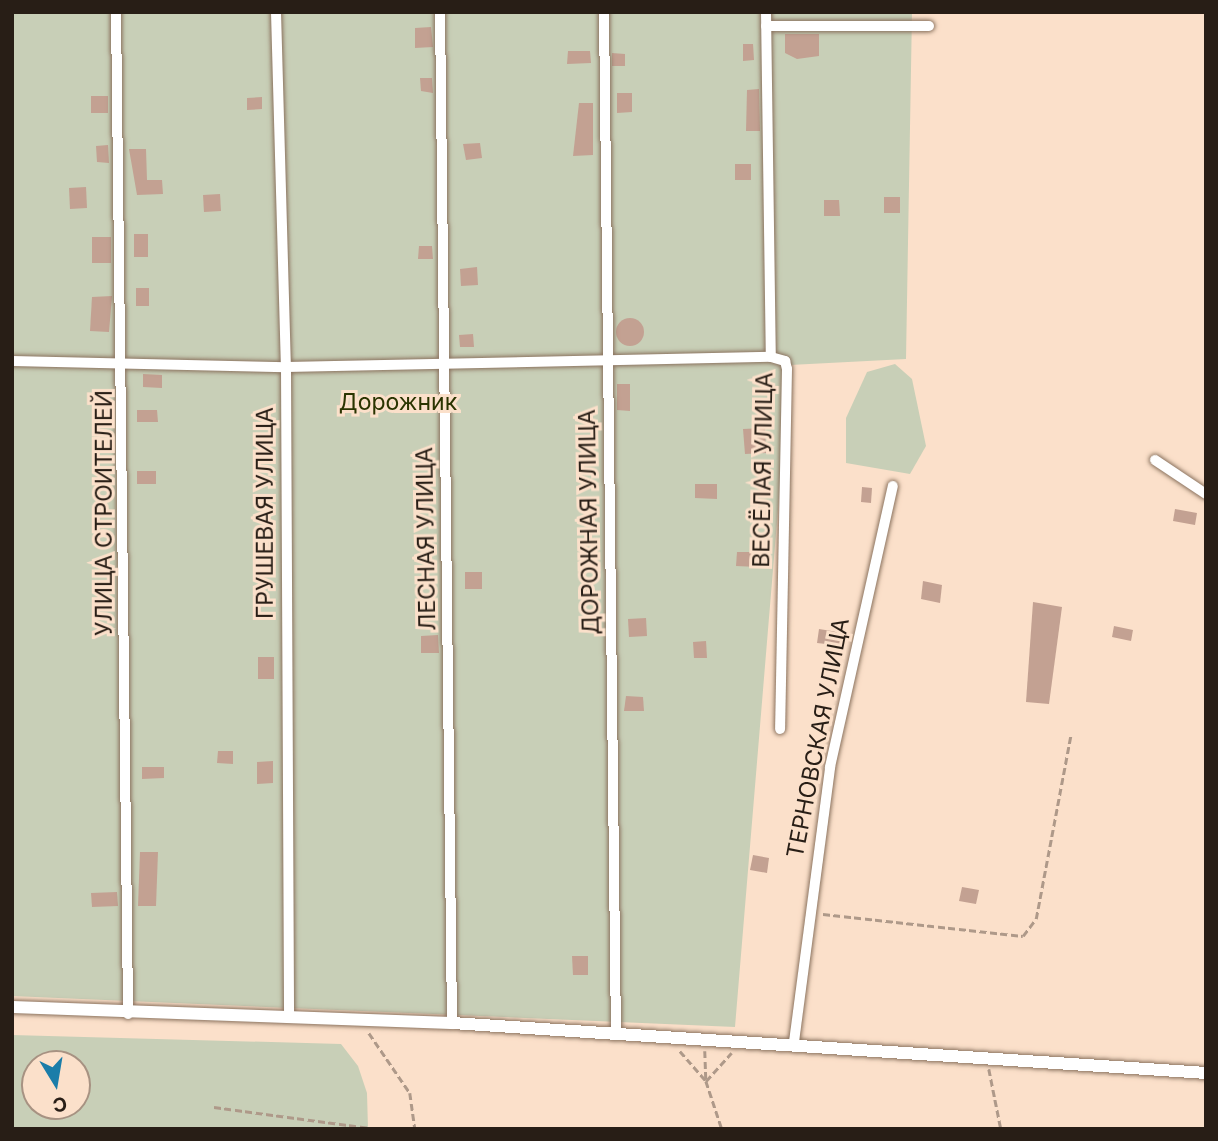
<!DOCTYPE html>
<meta charset="utf-8">
<style>
body{margin:0}
#map{position:relative;width:1218px;height:1141px;overflow:hidden;background:#fbe0ca;font-family:Inter,sans-serif}
div>[style]{position:absolute}
[style*='--x']{left:calc(var(--x)*1px);top:calc(var(--y)*1px);width:calc(var(--w)*1px);rotate:calc(var(--a)*1deg)}
.green>*{inset:0;background:#c8cfb7}
.building>*{inset:0;background:#c3a192}
.round{border-radius:50%}
.path>*{height:2.5px;margin-top:-1.25px;transform-origin:0;background:repeating-linear-gradient(90deg,#ae9989 0 7px,transparent 0 10.5px)}
.roads{filter:drop-shadow(0 0 2px #8b735f) drop-shadow(0 0 2px #8b735f)}
.minor>*{height:10px;margin:-5px;padding:0 5px;transform-origin:5px;border-radius:5px;background:#fff}
.tertiary>*{height:12px;margin:-6px;padding:0 6px;transform-origin:6px;border-radius:6px;background:#fff}
span{translate:-50% -50%;white-space:nowrap;text-align:center;line-height:1.15;-webkit-text-stroke:6px #fbe0ca;paint-order:stroke}
.park-label{font-size:23px;color:#2a3400}
.street-label{font-size:23px;color:#281e16}
.frame{position:absolute;inset:0;border:14px solid #281e16;pointer-events:none}
.north{position:absolute;left:21px;top:1050px;width:70px;height:70px;box-sizing:border-box;background:#fbe0ca;border:2px solid #a79282;border-radius:50%;rotate:169deg;font-size:19px;font-weight:700;line-height:28px;text-align:center;color:#281e16}
.north::after{content:'';display:block;margin:auto;width:24px;height:32px;background:#1a7da9;clip-path:polygon(50% 0,100% 100%,50% 72%,0 100%)}
</style>
<div id="map">
<div class="green">
<div style="clip-path:polygon(12px 12px,912px 12px,906px 359px,790px 365px,735px 1027px,12px 996px)"></div>
<div style="clip-path:polygon(895px 364px,912px 379px,926px 446px,910px 474px,846px 463px,846px 418px,867px 372px)"></div>
<div style="clip-path:polygon(evenodd,12px 1035px,341px 1044px,358px 1066px,367px 1093px,368px 1129px,12px 1129px,12px 1035px,35px 1064px,77px 1064px,77px 1106px,35px 1106px,35px 1064px)"></div>
</div>
<div class="building">
<div style="clip-path:polygon(431px 27px,433px 47px,415px 48px,415px 28px)"></div>
<div style="clip-path:polygon(785px 34px,819px 34px,819px 56px,797px 59px,785px 53px)"></div>
<div style="clip-path:polygon(743px 44px,753px 44px,754px 60px,743px 61px)"></div>
<div style="clip-path:polygon(568px 51px,590px 51px,591px 63px,567px 64px)"></div>
<div style="clip-path:polygon(612px 53px,625px 54px,625px 66px,612px 66px)"></div>
<div style="clip-path:polygon(420px 78px,432px 78px,433px 93px,421px 91px)"></div>
<div style="clip-path:polygon(759px 89px,760px 131px,746px 131px,747px 90px)"></div>
<div style="clip-path:polygon(617px 93px,632px 93px,632px 112px,617px 113px)"></div>
<div style="clip-path:polygon(91px 96px,108px 96px,108px 113px,91px 113px)"></div>
<div style="clip-path:polygon(262px 97px,262px 109px,247px 110px,247px 98px)"></div>
<div style="clip-path:polygon(579px 103px,593px 103px,593px 155px,573px 156px)"></div>
<div style="clip-path:polygon(480px 143px,482px 158px,466px 160px,463px 144px)"></div>
<div style="clip-path:polygon(108px 145px,109px 163px,97px 162px,96px 146px)"></div>
<div style="clip-path:polygon(129px 149px,146px 149px,147px 180px,162px 180px,163px 194px,137px 195px)"></div>
<div style="clip-path:polygon(735px 164px,751px 164px,751px 180px,735px 180px)"></div>
<div style="clip-path:polygon(86px 187px,87px 208px,70px 209px,69px 188px)"></div>
<div style="clip-path:polygon(220px 194px,221px 211px,204px 212px,203px 195px)"></div>
<div style="clip-path:polygon(884px 197px,900px 197px,900px 213px,884px 213px)"></div>
<div style="clip-path:polygon(824px 200px,839px 200px,840px 216px,824px 216px)"></div>
<div style="clip-path:polygon(134px 234px,148px 234px,148px 257px,134px 257px)"></div>
<div style="clip-path:polygon(92px 237px,111px 237px,111px 263px,92px 263px)"></div>
<div style="clip-path:polygon(419px 246px,432px 246px,433px 259px,418px 259px)"></div>
<div style="clip-path:polygon(477px 267px,478px 285px,461px 286px,460px 269px)"></div>
<div style="clip-path:polygon(136px 288px,149px 288px,149px 306px,136px 306px)"></div>
<div style="clip-path:polygon(112px 296px,109px 332px,90px 331px,92px 297px)"></div>
<div class="round" style="left:616px;top:318px;width:28px;height:28px"></div>
<div style="clip-path:polygon(473px 334px,474px 347px,460px 347px,459px 335px)"></div>
<div style="clip-path:polygon(143px 374px,162px 375px,162px 388px,143px 387px)"></div>
<div style="clip-path:polygon(617px 384px,630px 384px,630px 411px,617px 410px)"></div>
<div style="clip-path:polygon(137px 410px,157px 410px,158px 422px,137px 422px)"></div>
<div style="clip-path:polygon(765px 428px,766px 453px,745px 454px,743px 429px)"></div>
<div style="clip-path:polygon(137px 471px,156px 471px,156px 484px,137px 484px)"></div>
<div style="clip-path:polygon(695px 484px,717px 484px,717px 499px,695px 498px)"></div>
<div style="clip-path:polygon(862px 487px,872px 488px,871px 503px,861px 502px)"></div>
<div style="clip-path:polygon(1175px 509px,1197px 513px,1195px 525px,1173px 521px)"></div>
<div style="clip-path:polygon(737px 552px,758px 552px,758px 567px,736px 566px)"></div>
<div style="clip-path:polygon(465px 572px,482px 572px,482px 589px,465px 589px)"></div>
<div style="clip-path:polygon(923px 581px,942px 585px,940px 603px,921px 599px)"></div>
<div style="clip-path:polygon(1033px 602px,1062px 607px,1049px 704px,1026px 702px)"></div>
<div style="clip-path:polygon(646px 618px,647px 636px,629px 637px,628px 619px)"></div>
<div style="clip-path:polygon(1114px 626px,1133px 630px,1131px 641px,1112px 637px)"></div>
<div style="clip-path:polygon(819px 629px,844px 633px,840px 656px,824px 653px,826px 644px,817px 643px)"></div>
<div style="clip-path:polygon(438px 635px,439px 653px,421px 653px,421px 636px)"></div>
<div style="clip-path:polygon(706px 641px,707px 658px,694px 658px,693px 642px)"></div>
<div style="clip-path:polygon(258px 657px,274px 657px,274px 679px,258px 679px)"></div>
<div style="clip-path:polygon(626px 696px,643px 697px,644px 711px,624px 711px)"></div>
<div style="clip-path:polygon(218px 751px,233px 751px,233px 764px,217px 763px)"></div>
<div style="clip-path:polygon(273px 761px,273px 783px,257px 784px,257px 762px)"></div>
<div style="clip-path:polygon(142px 767px,164px 767px,164px 778px,142px 779px)"></div>
<div style="clip-path:polygon(140px 852px,158px 852px,156px 906px,138px 906px)"></div>
<div style="clip-path:polygon(753px 855px,769px 858px,767px 873px,750px 870px)"></div>
<div style="clip-path:polygon(962px 887px,979px 890px,976px 904px,959px 901px)"></div>
<div style="clip-path:polygon(117px 892px,118px 906px,92px 907px,91px 893px)"></div>
<div style="clip-path:polygon(572px 956px,588px 956px,588px 975px,573px 975px)"></div>
</div>
<div class="path">
<div style="--x:823;--y:914;--w:201;--a:6.3"></div>
<div style="--x:1023;--y:936;--w:21;--a:-53"></div>
<div style="--x:1036;--y:919;--w:188;--a:-79.3"></div>
<div style="--x:369;--y:1033;--w:73;--a:55.7"></div>
<div style="--x:410;--y:1093;--w:36;--a:82"></div>
<div style="--x:680;--y:1051;--w:40;--a:49"></div>
<div style="--x:706;--y:1081;--w:38;--a:-48"></div>
<div style="--x:705;--y:1051;--w:30;--a:88"></div>
<div style="--x:706;--y:1081;--w:51;--a:71.6"></div>
<div style="--x:989;--y:1069;--w:61;--a:78.7"></div>
<div style="--x:214;--y:1107;--w:163;--a:7.7"></div>
</div>
<div class="roads">
<div class="minor">
<div style="--x:116;--y:12;--w:1002;--a:89.31"></div>
<div style="--x:276;--y:12;--w:355;--a:88.4"></div>
<div style="--x:286;--y:367;--w:647;--a:89.73"></div>
<div style="--x:440;--y:12;--w:1011;--a:89.32"></div>
<div style="--x:604;--y:12;--w:1020;--a:89.33"></div>
<div style="--x:766;--y:12;--w:345;--a:89.2"></div>
<div style="--x:771;--y:357;--w:15;--a:16"></div>
<div style="--x:785;--y:361;--w:8;--a:76"></div>
<div style="--x:787;--y:369;--w:360;--a:91.1"></div>
<div style="--x:766;--y:26;--w:163;--a:0"></div>
<div style="--x:12;--y:361;--w:274;--a:1.3"></div>
<div style="--x:286;--y:367;--w:485;--a:-1.2"></div>
<div style="--x:1155;--y:460;--w:61;--a:33.7"></div>
<div style="--x:794;--y:1042;--w:277;--a:-82.5"></div>
<div style="--x:830;--y:767;--w:288;--a:-77.4"></div>
</div>
<div class="tertiary">
<div style="--x:12;--y:1007;--w:440;--a:2.1"></div>
<div style="--x:452;--y:1023;--w:756;--a:3.79"></div>
</div>
</div>
<div class="park-label">
<span style="left:398px;top:402px">Дорожник</span>
</div>
<div class="street-label">
<span style="left:763px;top:470px;rotate:-89deg">ВЕСЁЛАЯ УЛИЦА</span>
<span style="left:104px;top:513px;rotate:-90deg">УЛИЦА СТРОИТЕЛЕЙ</span>
<span style="left:265px;top:513px;rotate:-90deg">ГРУШЕВАЯ УЛИЦА</span>
<span style="left:589px;top:522px;rotate:-91deg">ДОРОЖНАЯ УЛИЦА</span>
<span style="left:426px;top:539px;rotate:-91deg">ЛЕСНАЯ УЛИЦА</span>
<span style="left:818px;top:738px;rotate:-79deg">ТЕРНОВСКАЯ УЛИЦА</span>
</div>
<div class="frame"></div>
<div class="north">С</div>
</div>
